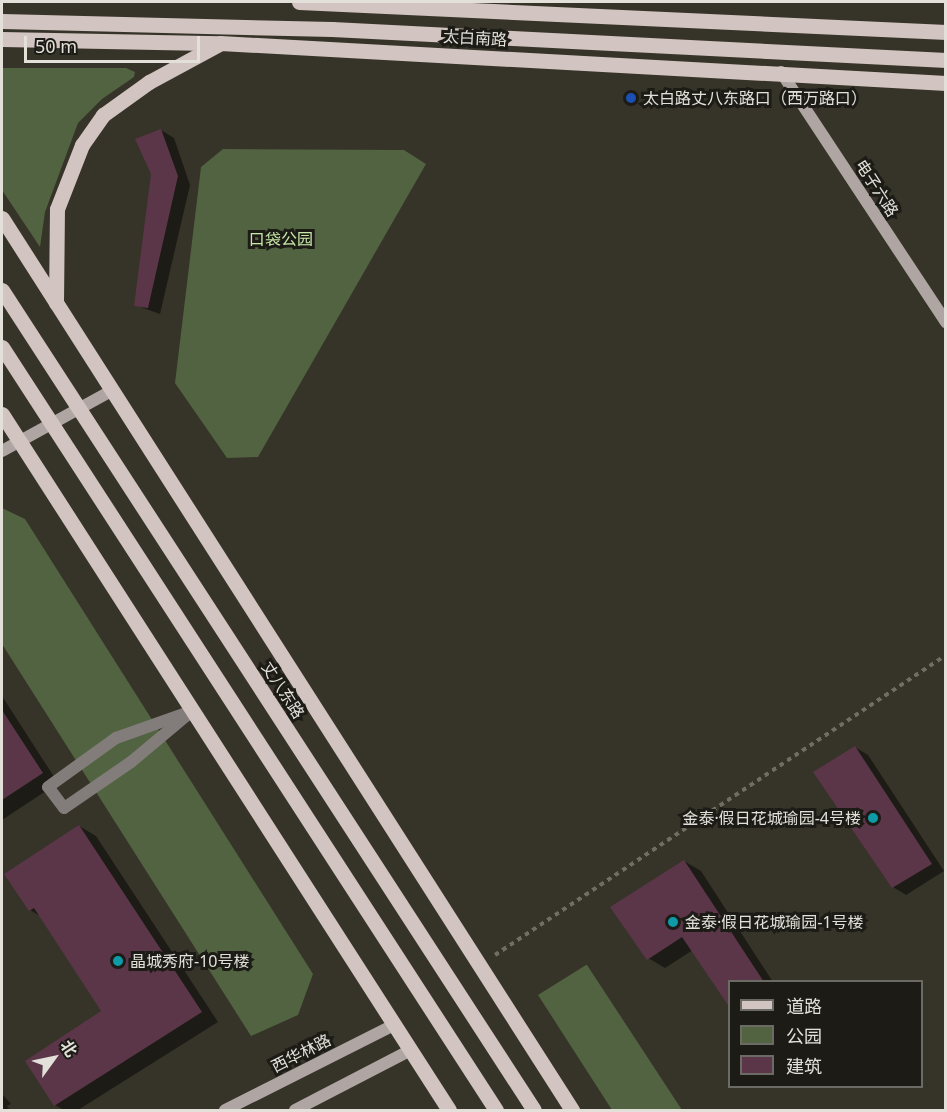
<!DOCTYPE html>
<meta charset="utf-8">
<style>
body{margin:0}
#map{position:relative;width:947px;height:1112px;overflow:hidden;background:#363328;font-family:"Noto Sans","Noto Sans SC",sans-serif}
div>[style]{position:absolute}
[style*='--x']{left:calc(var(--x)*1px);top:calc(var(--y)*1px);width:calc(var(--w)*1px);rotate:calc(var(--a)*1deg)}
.green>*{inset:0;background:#516340}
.shadow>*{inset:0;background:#0007}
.building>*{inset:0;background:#5b3649}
.path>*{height:4px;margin-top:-2px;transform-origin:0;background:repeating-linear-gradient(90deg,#706d64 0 4.5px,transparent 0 9px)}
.street>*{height:12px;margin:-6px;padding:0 6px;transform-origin:6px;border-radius:6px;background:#827c7a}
.secondary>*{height:12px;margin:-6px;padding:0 6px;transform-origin:6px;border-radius:6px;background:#afa5a3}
.primary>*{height:15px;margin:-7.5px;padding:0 7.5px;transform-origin:7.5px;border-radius:7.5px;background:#d2c4c1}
.primary-bridge>*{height:15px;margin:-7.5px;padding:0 7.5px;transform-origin:7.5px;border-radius:7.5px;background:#d2c4c1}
.dots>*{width:16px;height:16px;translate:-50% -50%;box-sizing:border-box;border:3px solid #1c1b16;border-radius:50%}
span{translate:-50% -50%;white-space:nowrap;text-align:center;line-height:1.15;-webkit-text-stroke:6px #1c1b16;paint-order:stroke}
.street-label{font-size:16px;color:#e2e0d9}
.poi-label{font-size:16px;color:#e2e0d9}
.left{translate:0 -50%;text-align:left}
.right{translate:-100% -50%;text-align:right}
.park-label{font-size:16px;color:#c7e7a8}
.frame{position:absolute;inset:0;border:3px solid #e2e0d9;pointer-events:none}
.legend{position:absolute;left:728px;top:980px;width:195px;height:108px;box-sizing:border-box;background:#1c1b16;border:2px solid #6b6a64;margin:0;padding:8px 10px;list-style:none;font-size:18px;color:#e2e0d9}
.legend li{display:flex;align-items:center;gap:12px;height:30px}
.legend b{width:30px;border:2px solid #6b6a64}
.north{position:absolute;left:24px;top:1028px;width:60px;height:60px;-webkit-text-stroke:4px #1c1b16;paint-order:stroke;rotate:57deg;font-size:16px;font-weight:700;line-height:24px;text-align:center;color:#e2e0d9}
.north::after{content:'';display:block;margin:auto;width:21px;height:27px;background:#e2e0d9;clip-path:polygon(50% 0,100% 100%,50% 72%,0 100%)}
.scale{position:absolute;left:24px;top:36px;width:176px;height:27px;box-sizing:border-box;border:3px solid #e2e0d9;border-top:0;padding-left:8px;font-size:18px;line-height:21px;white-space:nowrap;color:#e2e0d9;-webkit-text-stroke:4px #1c1b16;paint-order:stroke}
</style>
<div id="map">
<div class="green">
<div style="clip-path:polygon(2px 68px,126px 68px,135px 72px,134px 77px,102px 99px,78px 123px,45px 212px,40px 247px,2px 190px)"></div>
<div style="clip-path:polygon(223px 149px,404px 150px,426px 164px,258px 457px,227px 458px,175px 383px,201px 167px)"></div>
<div style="clip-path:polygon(2px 508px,25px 519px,313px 974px,298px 1015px,251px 1036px,2px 644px)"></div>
<div style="clip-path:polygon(586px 965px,587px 965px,682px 1110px,612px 1110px,538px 995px)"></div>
</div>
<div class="shadow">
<div style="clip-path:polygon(161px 130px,174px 138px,190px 185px,160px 314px,135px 305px)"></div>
<div style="clip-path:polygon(2px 696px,58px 783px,2px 820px)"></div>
<div style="clip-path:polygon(855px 747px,868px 755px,944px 871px,906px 895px,893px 887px)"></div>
<div style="clip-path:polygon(79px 826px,96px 836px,218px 1022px,78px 1110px,64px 1110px,55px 1105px,103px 1012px,40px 916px,30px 910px)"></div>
<div style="clip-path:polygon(684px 861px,701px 871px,773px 982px,730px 982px,693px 950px,665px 968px,648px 958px)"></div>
<div style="clip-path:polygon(2px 1094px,11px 1104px,7px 1106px,10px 1110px,2px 1110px)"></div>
</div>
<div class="building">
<div style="clip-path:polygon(161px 129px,178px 176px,148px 308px,134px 306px,151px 174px,135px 139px)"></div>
<div style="clip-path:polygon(2px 710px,43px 773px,2px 800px)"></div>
<div style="clip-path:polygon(855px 746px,932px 864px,892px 888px,813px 772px)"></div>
<div style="clip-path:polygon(79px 825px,202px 1012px,54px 1106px,25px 1061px,101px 1011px,34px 908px,29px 911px,4px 874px)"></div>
<div style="clip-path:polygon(684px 860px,764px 982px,730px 982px,730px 1008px,682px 937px,647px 960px,610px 907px)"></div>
</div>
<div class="path">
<div style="--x:495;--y:955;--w:542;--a:-33.63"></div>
</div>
<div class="street">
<div style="--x:192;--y:711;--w:80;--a:140.1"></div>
<div style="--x:131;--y:762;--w:81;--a:145.5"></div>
<div style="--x:64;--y:808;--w:26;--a:-127"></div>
<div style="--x:48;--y:787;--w:84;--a:-35.8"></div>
<div style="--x:116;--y:738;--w:81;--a:-19.6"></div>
</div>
<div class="secondary">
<div style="--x:781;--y:72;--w:300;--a:56.6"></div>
<div style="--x:2;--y:451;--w:124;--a:-28.8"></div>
<div style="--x:225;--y:1110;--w:187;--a:-26.7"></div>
<div style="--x:295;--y:1110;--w:128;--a:-27.4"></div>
</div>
<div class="primary">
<div style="--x:299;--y:2;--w:648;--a:2.65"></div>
<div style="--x:2;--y:21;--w:330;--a:1.4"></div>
<div style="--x:332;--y:29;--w:615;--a:2.89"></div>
<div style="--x:2;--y:39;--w:218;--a:1.1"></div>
<div style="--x:220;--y:43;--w:727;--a:3.15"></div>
<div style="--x:2;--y:218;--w:1059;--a:57.42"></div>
<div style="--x:56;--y:303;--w:94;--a:-89.4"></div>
<div style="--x:57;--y:209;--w:69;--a:-68.7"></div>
<div style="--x:82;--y:145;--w:37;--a:-55"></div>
<div style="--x:103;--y:115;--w:57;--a:-35.7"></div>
<div style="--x:149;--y:82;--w:80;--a:-28.5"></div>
<div style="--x:2;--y:414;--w:827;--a:57.29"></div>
</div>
<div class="primary-bridge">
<div style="--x:2;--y:290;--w:977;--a:57.03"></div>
<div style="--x:2;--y:347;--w:909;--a:57.08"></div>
</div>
<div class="dots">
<div style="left:631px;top:98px;background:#1a4fb4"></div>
<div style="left:873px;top:818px;background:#0f9aa8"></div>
<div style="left:673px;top:922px;background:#0f9aa8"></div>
<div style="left:118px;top:961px;background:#0f9aa8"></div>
</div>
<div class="street-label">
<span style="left:475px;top:38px;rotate:3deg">太白南路</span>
<span style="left:877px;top:188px;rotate:57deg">电子六路</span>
<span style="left:283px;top:690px;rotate:57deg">丈八东路</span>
<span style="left:301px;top:1053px;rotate:-27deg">西华林路</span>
</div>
<div class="poi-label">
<span class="left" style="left:643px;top:98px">太白路丈八东路口（西万路口）</span>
<span class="right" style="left:861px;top:818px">金泰·假日花城瑜园-4号楼</span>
<span class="left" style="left:685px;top:922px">金泰·假日花城瑜园-1号楼</span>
<span class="left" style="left:130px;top:961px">晶城秀府-10号楼</span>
</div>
<div class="park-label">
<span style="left:281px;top:239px">口袋公园</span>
</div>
<div class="frame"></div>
<ul class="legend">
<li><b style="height:8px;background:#d2c4c1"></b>道路</li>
<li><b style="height:16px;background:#516340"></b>公园</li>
<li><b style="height:16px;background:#5b3649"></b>建筑</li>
</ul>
<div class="north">北</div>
<div class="scale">50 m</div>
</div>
